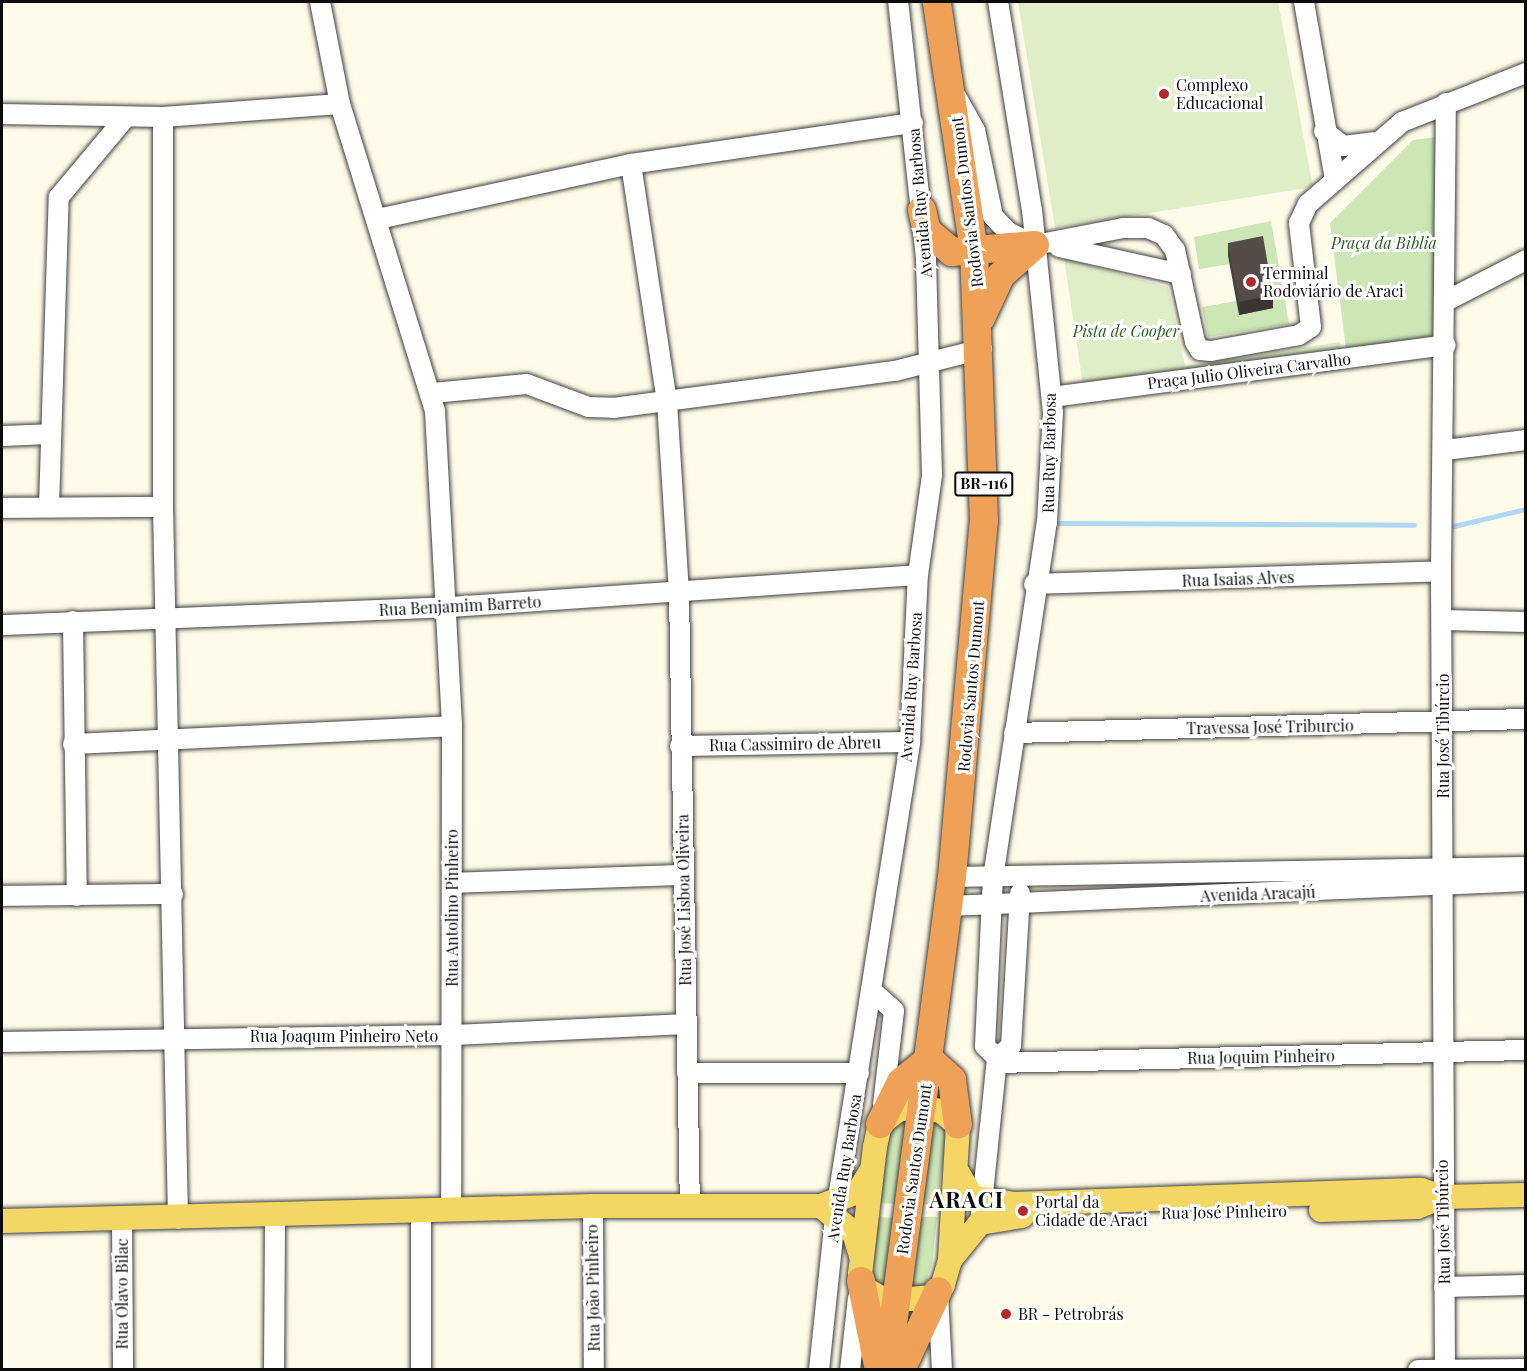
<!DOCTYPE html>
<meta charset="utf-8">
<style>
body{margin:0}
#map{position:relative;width:1527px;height:1371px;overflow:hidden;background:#fefbe9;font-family:"Playfair Display",serif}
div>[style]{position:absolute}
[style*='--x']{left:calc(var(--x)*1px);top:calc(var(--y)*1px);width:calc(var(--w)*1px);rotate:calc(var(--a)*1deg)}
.green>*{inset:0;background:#cde6b5}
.pitch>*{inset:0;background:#dfeec7}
.stream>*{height:4.5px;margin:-2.25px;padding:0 2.25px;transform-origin:2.25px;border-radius:2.25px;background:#b0d8f3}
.roads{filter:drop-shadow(0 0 2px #3e3e3e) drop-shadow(0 0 2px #3e3e3e)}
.minor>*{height:20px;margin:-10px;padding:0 10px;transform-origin:10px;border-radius:10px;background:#fff}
.major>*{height:24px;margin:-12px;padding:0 12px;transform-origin:12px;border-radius:12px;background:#f3d664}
.highway>*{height:28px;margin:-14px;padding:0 14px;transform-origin:14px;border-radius:14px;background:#efa257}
.wall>*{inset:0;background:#47413e}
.shaded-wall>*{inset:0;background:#3a3532}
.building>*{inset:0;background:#534c48}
.dots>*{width:16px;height:16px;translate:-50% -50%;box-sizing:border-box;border:3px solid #fff;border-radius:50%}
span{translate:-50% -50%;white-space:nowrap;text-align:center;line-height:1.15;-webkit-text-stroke:6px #fff;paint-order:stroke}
.shield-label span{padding:2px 4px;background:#fff;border:2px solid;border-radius:4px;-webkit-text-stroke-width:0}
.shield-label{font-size:15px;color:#0b0b0b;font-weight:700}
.poi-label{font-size:16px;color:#0b0b0b}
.left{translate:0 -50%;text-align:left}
.street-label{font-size:16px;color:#0b0b0b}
.park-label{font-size:16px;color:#2a5f1f;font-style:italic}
.district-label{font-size:22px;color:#0b0b0b;font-weight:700;letter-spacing:1.5px}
.frame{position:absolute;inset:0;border:3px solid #0b0b0b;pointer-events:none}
</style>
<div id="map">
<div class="green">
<div style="clip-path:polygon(1437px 137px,1433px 337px,1346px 349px,1330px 223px,1413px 140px)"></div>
<div style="clip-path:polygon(1271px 221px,1289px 324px,1208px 337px,1202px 307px,1237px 301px,1229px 256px,1230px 264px,1199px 269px,1194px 237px)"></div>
<div style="clip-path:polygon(912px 1117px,899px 1204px,878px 1203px,891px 1130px)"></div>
<div style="clip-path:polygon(929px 1118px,946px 1131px,943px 1159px,937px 1204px,919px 1204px)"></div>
<div style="clip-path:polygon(877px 1217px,896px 1218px,889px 1294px,873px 1282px)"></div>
<div style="clip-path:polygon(914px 1217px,937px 1217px,932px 1265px,923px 1289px,906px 1294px)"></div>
</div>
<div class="pitch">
<div style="clip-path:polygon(1018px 2px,1278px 2px,1313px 187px,1055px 228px)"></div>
<div style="clip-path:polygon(1064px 258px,1168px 287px,1185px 366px,1340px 342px,1341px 351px,1084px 392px)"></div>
</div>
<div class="stream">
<div style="--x:1060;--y:523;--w:354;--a:0.3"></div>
<div style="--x:1454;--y:526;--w:74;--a:-13.3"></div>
</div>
<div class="roads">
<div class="minor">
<div style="--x:320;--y:2;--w:104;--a:78.9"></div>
<div style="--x:340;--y:104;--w:321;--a:72.8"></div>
<div style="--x:435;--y:411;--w:315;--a:86.9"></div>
<div style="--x:452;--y:726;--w:484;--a:90.1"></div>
<div style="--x:1304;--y:2;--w:181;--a:80.1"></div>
<div style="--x:956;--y:96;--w:39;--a:61"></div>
<div style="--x:975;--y:130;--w:88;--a:78.2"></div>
<div style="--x:993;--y:216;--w:22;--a:47"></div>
<div style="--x:1008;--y:232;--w:30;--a:26"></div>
<div style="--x:1035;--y:245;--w:90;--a:-10.9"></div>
<div style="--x:1123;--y:228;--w:25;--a:0"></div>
<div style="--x:1148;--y:228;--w:17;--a:24"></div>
<div style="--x:1164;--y:235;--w:19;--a:54"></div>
<div style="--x:1175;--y:250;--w:94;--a:77.7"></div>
<div style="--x:1195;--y:342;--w:9;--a:58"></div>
<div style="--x:1200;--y:350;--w:11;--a:5"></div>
<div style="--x:1211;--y:351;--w:89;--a:-10.3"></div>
<div style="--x:1299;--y:335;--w:14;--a:-34"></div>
<div style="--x:1311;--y:327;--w:105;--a:-96.6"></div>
<div style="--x:1299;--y:223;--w:21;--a:-65"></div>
<div style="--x:1308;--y:204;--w:125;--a:-41.1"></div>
<div style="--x:1402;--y:122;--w:133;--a:-21.6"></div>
<div style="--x:2;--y:114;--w:161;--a:1.1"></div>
<div style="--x:163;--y:117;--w:177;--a:-4.2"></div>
<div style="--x:163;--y:117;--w:390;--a:90"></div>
<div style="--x:163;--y:507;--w:712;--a:88.79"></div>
<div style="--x:1324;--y:131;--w:24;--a:38"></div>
<div style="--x:1343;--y:146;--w:31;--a:-7"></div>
<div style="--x:631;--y:164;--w:241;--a:81.4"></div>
<div style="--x:667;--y:402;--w:191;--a:86.4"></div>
<div style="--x:679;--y:593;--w:615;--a:88.98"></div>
<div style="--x:378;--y:219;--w:259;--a:-12.3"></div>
<div style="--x:631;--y:164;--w:285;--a:-8.3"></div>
<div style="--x:1059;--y:247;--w:125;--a:12.5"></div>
<div style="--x:1446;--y:301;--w:90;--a:-27.1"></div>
<div style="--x:433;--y:393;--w:94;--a:-5.5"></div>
<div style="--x:527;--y:384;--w:66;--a:20.4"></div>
<div style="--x:589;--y:407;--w:24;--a:2"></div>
<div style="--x:613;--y:408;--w:284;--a:-7.5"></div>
<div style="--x:895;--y:371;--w:90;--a:-14.2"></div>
<div style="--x:1052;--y:397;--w:397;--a:-7.5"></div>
<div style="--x:2;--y:436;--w:49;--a:-2.3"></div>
<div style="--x:1445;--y:450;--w:82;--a:-7"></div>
<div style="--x:49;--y:507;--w:310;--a:-88.2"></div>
<div style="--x:59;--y:197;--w:103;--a:-50.1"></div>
<div style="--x:2;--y:508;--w:161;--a:-0.4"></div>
<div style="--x:1034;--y:584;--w:407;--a:-1.8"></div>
<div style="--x:1443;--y:620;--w:83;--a:1.4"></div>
<div style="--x:73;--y:621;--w:275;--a:89.2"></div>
<div style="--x:2;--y:625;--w:447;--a:-2.3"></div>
<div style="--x:449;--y:607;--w:470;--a:-3.9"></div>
<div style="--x:1014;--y:733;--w:512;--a:-1.57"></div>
<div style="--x:73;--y:744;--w:379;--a:-2.7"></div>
<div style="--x:680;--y:746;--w:230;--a:-1"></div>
<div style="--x:952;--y:877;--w:574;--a:-1"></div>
<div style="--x:452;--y:883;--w:232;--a:-2"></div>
<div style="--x:2;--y:896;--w:171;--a:-0.7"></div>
<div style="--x:949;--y:906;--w:578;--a:-2.48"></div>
<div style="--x:871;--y:990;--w:31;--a:42"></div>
<div style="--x:894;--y:1011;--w:94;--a:96.7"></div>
<div style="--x:2;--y:1042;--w:451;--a:-0.9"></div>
<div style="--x:453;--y:1035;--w:234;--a:-2.7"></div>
<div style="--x:997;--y:1058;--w:17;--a:-135"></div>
<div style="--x:985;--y:1046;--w:168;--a:-87.3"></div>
<div style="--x:993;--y:878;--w:359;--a:-81.4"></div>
<div style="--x:1047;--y:523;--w:110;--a:-86.9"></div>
<div style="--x:1053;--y:413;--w:203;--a:-95.9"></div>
<div style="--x:1032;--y:211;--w:212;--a:-99.2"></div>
<div style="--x:997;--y:1063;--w:529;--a:-1.41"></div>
<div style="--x:687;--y:1073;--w:172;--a:0"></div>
<div style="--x:593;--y:1206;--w:164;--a:89.7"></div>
<div style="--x:421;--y:1212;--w:158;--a:90"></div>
<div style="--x:981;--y:1213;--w:156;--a:-84.1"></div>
<div style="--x:997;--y:1058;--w:18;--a:-41"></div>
<div style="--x:1011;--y:1046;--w:153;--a:-86.6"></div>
<div style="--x:122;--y:1219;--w:151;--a:89.6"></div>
<div style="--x:1444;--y:1287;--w:82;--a:-1.4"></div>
<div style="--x:938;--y:1294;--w:76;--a:87"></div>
<div style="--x:274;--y:1370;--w:153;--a:-89.6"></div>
<div style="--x:819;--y:1370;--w:154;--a:-84"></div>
<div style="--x:835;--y:1217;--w:481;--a:-81"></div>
<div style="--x:910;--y:742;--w:167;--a:-87.3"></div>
<div style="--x:918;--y:575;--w:101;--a:-82"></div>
<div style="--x:932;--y:475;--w:217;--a:-91.6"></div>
<div style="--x:926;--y:258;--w:258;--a:-96.2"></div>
<div style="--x:850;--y:1370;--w:72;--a:-83.7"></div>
<div style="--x:1418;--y:1370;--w:108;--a:-0.5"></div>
<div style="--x:1445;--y:1370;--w:799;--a:-90.29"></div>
<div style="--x:1441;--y:571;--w:468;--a:-89.4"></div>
</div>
<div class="major">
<div style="--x:913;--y:1107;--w:28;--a:8"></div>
<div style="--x:941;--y:1111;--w:22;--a:39"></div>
<div style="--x:958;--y:1125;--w:135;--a:93.4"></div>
<div style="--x:950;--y:1260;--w:26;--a:106"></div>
<div style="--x:943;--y:1285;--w:16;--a:130"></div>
<div style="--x:933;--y:1297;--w:47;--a:175.1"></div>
<div style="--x:886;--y:1301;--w:24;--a:-150"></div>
<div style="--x:865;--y:1289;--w:16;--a:-108"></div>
<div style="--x:860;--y:1274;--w:128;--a:-83.3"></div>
<div style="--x:875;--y:1147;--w:24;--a:-78"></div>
<div style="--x:880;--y:1124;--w:23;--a:-38"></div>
<div style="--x:898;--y:1110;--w:15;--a:-11"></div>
<div style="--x:958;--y:1173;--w:28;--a:60"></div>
<div style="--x:972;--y:1197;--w:43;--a:9.5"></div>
<div style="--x:1014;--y:1204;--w:407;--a:-2"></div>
<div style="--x:1421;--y:1190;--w:22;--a:18"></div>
<div style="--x:1442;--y:1197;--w:84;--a:-1.4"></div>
<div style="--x:821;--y:1206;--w:43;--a:39.3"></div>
<div style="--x:854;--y:1233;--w:24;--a:73"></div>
<div style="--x:1321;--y:1210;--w:96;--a:-1.8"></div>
<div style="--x:1417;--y:1207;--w:27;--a:-22"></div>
<div style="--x:2;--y:1221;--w:591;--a:-1.45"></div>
<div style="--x:593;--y:1206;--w:228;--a:0"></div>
<div style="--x:821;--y:1206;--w:40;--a:-21"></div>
<div style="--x:858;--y:1192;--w:26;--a:-58"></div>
<div style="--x:950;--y:1260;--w:48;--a:-51"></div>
<div style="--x:980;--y:1223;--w:43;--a:-9.5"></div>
</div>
<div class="highway">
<div style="--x:922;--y:210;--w:22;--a:77"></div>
<div style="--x:927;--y:231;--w:33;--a:40"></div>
<div style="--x:952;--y:252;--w:83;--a:-4.8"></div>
<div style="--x:981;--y:318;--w:47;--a:-65.1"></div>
<div style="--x:1001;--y:275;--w:45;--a:-41.4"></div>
<div style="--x:929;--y:1059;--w:31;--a:42"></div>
<div style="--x:952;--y:1080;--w:45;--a:82.4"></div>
<div style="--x:880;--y:1124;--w:47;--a:-63.4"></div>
<div style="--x:901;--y:1082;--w:36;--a:-39"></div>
<div style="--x:861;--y:1281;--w:91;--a:78.6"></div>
<div style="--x:887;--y:1370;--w:497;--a:-82.5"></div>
<div style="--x:952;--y:877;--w:357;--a:-84.9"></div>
<div style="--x:984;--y:521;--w:270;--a:-92.1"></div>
<div style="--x:974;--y:251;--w:252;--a:-98.5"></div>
<div style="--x:901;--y:1370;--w:87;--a:-64.9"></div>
</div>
</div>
<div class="wall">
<div style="clip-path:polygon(1228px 243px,1273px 308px,1239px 315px,1228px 256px)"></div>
</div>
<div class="shaded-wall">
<div style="clip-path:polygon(1273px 295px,1273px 308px,1239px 315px,1239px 302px)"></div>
</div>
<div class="building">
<div style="clip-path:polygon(1263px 236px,1273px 295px,1239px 302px,1228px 243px)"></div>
</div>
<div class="dots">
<div style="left:1164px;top:94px;background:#b4292b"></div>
<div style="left:1251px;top:282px;background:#b4292b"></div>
<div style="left:1023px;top:1211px;background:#b4292b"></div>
<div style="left:1006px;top:1314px;background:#b4292b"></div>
</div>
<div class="shield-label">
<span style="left:984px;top:484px">BR-116</span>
</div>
<div class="poi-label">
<span class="left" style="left:1176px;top:94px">Complexo<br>Educacional</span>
<span class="left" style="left:1263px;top:282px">Terminal<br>Rodoviário de Araci</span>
<span class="left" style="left:1035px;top:1211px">Portal da<br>Cidade de Araci</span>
<span class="left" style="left:1018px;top:1314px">BR - Petrobrás</span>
</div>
<div class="street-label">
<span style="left:967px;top:202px;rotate:-97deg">Rodovia Santos Dumont</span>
<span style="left:920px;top:203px;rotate:-95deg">Avenida Ruy Barbosa</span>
<span style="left:1249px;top:371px;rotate:-7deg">Praça Julio Oliveira Carvalho</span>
<span style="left:1049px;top:453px;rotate:-89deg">Rua Ruy Barbosa</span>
<span style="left:1238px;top:579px;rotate:-2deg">Rua Isaias Alves</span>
<span style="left:460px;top:606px;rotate:-3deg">Rua Benjamim Barreto</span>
<span style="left:971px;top:686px;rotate:-85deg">Rodovia Santos Dumont</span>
<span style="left:911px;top:687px;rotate:-86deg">Avenida Ruy Barbosa</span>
<span style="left:1270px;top:727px;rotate:-1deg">Travessa José Triburcio</span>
<span style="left:1443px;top:736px;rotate:-90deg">Rua José Tibúrcio</span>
<span style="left:795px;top:744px;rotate:-1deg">Rua Cassimiro de Abreu</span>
<span style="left:1258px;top:894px;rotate:-2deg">Avenida Aracajú</span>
<span style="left:684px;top:900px;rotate:-91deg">Rua José Lisboa Oliveira</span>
<span style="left:452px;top:908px;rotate:-90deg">Rua Antolino Pinheiro</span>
<span style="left:344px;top:1036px">Rua Joaqum Pinheiro Neto</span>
<span style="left:1261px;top:1057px;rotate:-1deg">Rua Joquim Pinheiro</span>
<span style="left:844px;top:1168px;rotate:-81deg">Avenida Ruy Barbosa</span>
<span style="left:914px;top:1169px;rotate:-82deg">Rodovia Santos Dumont</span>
<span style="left:1224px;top:1212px;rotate:-1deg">Rua José Pinheiro</span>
<span style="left:1443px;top:1222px;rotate:-91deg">Rua José Tibúrcio</span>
<span style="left:593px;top:1288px;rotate:-91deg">Rua João Pinheiro</span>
<span style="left:122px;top:1294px;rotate:-90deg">Rua Olavo Bilac</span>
</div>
<div class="park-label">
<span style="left:1384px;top:243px">Praça da Biblia</span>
<span style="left:1126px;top:331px">Pista de Cooper</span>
</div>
<div class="district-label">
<span style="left:967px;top:1200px">ARACI</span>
</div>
<div class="frame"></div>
</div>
